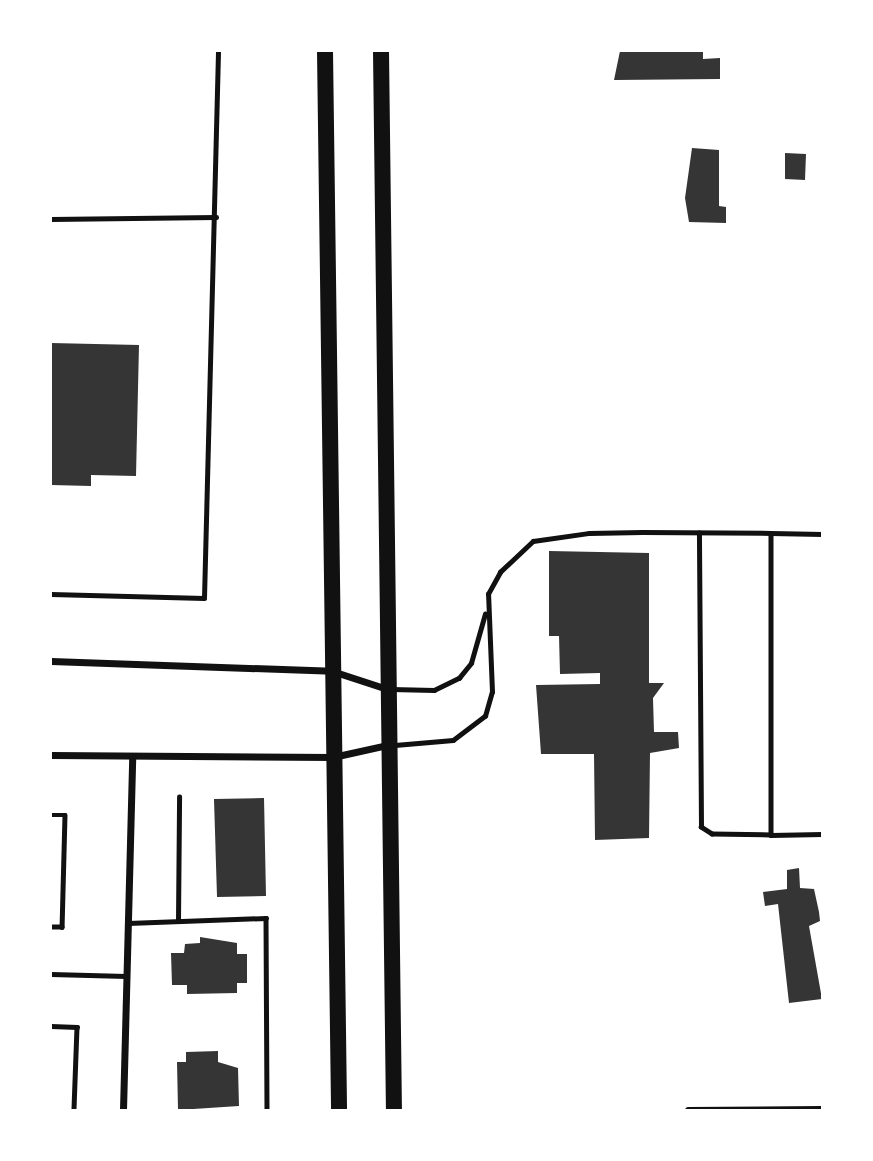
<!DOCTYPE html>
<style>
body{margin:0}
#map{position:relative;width:873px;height:1161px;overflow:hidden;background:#fff;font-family:Manrope,sans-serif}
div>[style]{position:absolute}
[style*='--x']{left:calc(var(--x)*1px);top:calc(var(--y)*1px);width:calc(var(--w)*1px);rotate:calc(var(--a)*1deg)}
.building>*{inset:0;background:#353535}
.service>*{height:4.5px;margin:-2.25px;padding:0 2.25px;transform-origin:2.25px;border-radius:2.25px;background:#111}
.minor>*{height:7px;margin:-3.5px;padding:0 3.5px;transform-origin:3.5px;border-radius:3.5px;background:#111}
.primary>*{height:16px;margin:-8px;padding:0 8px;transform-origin:8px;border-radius:8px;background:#111}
span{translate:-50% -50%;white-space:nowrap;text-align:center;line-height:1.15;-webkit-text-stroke:6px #fff;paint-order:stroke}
.frame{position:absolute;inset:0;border:52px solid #fff;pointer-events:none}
</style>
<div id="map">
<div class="building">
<div style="clip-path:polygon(620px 51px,703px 51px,703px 59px,720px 58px,720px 79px,614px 80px)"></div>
<div style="clip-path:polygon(692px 148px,719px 150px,719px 206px,726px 207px,726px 223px,689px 222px,685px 198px)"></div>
<div style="clip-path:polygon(785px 153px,806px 154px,805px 180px,785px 179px)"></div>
<div style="clip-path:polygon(51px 343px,139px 345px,136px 476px,91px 475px,91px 486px,51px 485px)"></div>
<div style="clip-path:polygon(549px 551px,649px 553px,649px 683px,664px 683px,653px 698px,654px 732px,678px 732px,679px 748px,650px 753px,649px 838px,595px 840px,594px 754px,541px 754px,536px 685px,600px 684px,600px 673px,560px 674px,559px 636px,549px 636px)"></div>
<div style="clip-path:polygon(264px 798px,266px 896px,217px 897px,214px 799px)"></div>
<div style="clip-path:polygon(799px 868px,800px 888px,814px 889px,819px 912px,820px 921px,809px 926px,822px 999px,789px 1003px,778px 904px,765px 906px,763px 892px,787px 889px,787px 870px)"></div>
<div style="clip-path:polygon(200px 937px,237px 943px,237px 954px,247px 954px,247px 983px,237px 983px,237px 993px,187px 994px,187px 985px,172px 985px,171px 953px,184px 953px,185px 944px,200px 943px)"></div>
<div style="clip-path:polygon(218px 1051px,218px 1062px,238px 1068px,239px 1106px,178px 1110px,177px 1062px,186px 1062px,186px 1052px)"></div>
</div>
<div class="service">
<div style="--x:51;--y:219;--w:165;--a:-0.7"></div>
<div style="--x:771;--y:533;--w:51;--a:1.1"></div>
<div style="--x:51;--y:594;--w:153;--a:1.5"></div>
<div style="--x:204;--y:598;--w:547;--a:-88.53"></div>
<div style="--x:391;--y:689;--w:43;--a:1.3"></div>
<div style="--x:434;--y:690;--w:28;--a:-26"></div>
<div style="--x:459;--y:678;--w:19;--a:-51"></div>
<div style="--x:471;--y:663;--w:51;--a:-74.1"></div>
<div style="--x:395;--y:745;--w:58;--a:-4.9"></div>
<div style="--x:453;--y:740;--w:40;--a:-37"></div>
<div style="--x:485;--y:716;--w:25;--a:-74"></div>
<div style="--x:492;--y:692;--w:98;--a:-92.3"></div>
<div style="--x:488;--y:594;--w:25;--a:-61"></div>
<div style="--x:500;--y:572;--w:45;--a:-43.2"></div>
<div style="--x:533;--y:541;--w:57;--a:-8.1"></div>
<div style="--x:589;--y:533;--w:53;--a:-1.1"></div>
<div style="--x:642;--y:532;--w:129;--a:0.4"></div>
<div style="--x:771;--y:533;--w:302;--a:90"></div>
<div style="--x:771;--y:835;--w:59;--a:-179"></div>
<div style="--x:712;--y:834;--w:13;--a:-148"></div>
<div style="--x:701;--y:827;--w:294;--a:-90.4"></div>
<div style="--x:51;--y:815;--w:14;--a:0"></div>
<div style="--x:65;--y:815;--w:112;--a:91.5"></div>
<div style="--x:62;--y:927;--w:11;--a:180"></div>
<div style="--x:771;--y:835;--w:51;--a:-1.1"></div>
<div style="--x:178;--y:921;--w:124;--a:-89.5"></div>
<div style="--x:128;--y:923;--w:138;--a:-2.1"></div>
<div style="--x:266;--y:918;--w:192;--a:89.7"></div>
<div style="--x:51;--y:974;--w:75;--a:1.5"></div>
<div style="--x:51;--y:1026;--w:26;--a:2"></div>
<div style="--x:77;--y:1027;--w:83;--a:92.1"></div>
</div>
<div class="minor">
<div style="--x:51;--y:661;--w:281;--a:2"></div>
<div style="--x:332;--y:671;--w:58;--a:18.1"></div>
<div style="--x:51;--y:755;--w:282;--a:0.4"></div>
<div style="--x:333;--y:757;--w:55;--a:-12.5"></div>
<div style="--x:123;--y:1110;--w:353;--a:-88.5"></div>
<div style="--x:688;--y:1110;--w:134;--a:-0.4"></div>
</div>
<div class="primary">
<div style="--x:325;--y:51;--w:1059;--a:89.24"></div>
<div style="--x:381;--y:51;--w:1059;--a:89.3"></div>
</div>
<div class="frame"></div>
</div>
